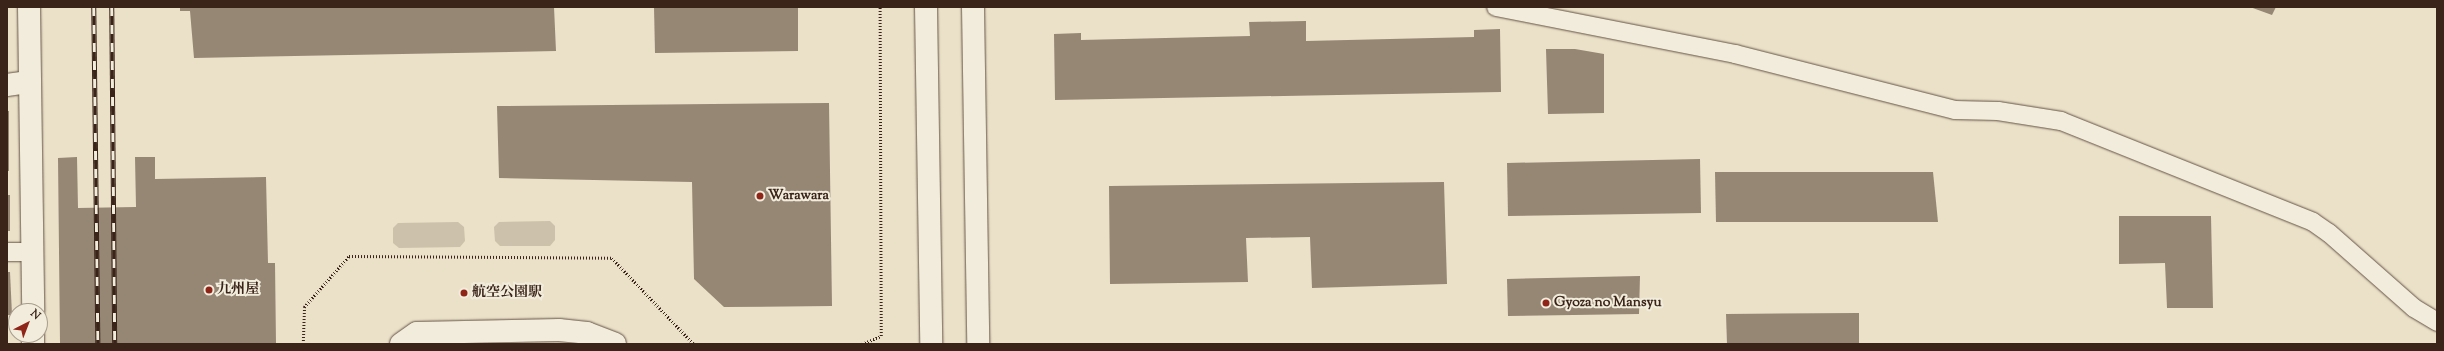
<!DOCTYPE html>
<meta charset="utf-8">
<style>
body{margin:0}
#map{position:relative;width:2444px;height:351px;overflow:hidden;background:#eae1c8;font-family:"Sorts Mill Goudy","Noto Serif JP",serif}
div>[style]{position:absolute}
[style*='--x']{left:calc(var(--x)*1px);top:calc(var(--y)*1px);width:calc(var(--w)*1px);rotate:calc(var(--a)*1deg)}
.green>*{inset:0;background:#ccc1aa}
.building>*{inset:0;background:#968674}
.path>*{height:2.5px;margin-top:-1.25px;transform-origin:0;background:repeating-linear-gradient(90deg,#3a2319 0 1px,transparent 0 3px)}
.roads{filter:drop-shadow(0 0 1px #665245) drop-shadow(0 0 1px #665245)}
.service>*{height:18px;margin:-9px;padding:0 9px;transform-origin:9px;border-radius:9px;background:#f1ecdb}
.minor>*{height:22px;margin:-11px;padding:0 11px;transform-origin:11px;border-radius:11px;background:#f1ecdb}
.tertiary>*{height:22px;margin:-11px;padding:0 11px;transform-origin:11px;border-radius:11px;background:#f1ecdb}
.rail>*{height:4.5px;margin-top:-2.25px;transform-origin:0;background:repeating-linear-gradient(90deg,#f1ecdb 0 9px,#3a2319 0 18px);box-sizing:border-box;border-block:1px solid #3a2319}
.dots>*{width:11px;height:11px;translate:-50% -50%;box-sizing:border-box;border:2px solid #f1ecdb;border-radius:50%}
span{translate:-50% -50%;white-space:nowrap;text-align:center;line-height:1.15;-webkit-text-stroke:4px #f1ecdb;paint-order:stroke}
.poi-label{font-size:14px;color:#3a2319;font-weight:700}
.left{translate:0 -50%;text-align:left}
.frame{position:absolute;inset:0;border:8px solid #3a2319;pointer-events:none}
.north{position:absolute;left:8px;top:303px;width:40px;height:40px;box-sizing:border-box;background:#f1ecdb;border:1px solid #a89c8d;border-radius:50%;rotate:42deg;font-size:11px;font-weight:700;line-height:16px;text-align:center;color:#3a2319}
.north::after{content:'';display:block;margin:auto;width:14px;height:18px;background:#8f2418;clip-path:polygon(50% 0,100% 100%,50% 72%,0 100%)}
</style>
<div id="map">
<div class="green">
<div style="clip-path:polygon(550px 221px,555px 226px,555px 240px,550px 246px,500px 246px,495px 241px,494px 227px,499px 222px)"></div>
<div style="clip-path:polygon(458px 222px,464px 227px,465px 241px,460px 247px,399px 248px,393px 243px,393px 228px,398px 223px)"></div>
</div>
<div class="building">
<div style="clip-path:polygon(180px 7px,554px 7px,556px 51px,194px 58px,190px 11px,180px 11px)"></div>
<div style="clip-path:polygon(654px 7px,798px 7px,798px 51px,655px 53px)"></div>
<div style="clip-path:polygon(2250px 7px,2276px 7px,2272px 15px)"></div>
<div style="clip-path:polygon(1306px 21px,1306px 41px,1474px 37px,1474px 30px,1500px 29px,1501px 92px,1055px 100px,1054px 34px,1081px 33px,1081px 40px,1250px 36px,1249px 22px)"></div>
<div style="clip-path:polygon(1546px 49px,1575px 49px,1604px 54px,1604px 113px,1548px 114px)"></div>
<div style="clip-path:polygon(829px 103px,832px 306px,724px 307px,694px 279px,692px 182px,499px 178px,497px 106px)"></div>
<div style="clip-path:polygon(7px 111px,9px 111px,9px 171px,7px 171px)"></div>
<div style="clip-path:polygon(77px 157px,78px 208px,136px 207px,135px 157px,155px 157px,155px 179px,266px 177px,268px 263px,275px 263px,276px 344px,60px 344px,58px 158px)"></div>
<div style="clip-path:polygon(1700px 159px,1701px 213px,1508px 216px,1507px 163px)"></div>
<div style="clip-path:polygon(1715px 172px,1933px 172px,1938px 222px,1716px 222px)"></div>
<div style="clip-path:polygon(1444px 182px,1447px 284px,1312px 288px,1310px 237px,1246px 238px,1248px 282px,1110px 284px,1109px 186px)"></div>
<div style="clip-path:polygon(7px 195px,10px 195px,10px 231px,7px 231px)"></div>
<div style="clip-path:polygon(2119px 216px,2211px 216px,2213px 308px,2167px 308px,2165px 263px,2119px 264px)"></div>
<div style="clip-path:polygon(7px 272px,10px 272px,12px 315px,7px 315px)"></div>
<div style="clip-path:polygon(1640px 276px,1639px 314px,1508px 316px,1507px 279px)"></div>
<div style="clip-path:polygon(1859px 313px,1859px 344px,1727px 344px,1726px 314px)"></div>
</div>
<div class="path">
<div style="--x:303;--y:344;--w:37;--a:-88"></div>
<div style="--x:304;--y:307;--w:68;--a:-48.6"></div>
<div style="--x:349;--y:256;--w:263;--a:0.4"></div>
<div style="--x:612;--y:258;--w:119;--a:46.4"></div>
<div style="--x:862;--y:344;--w:21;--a:-23"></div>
<div style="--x:881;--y:336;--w:329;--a:-90.2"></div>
</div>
<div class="roads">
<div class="service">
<div style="--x:1496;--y:7;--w:244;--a:11.1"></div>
<div style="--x:1735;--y:54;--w:227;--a:14.3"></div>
<div style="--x:1955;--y:110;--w:43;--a:1.3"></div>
<div style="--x:1998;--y:111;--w:64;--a:9"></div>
<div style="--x:2061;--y:121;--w:271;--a:21.8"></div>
<div style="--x:2313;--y:222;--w:19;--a:35"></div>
<div style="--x:2329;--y:233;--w:113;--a:41.4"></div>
<div style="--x:2414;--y:308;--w:27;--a:31"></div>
<div style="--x:7;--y:252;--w:25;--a:0"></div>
</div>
<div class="minor">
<div style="--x:29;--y:7;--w:304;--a:89.2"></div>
<div style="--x:7;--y:85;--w:22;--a:-8"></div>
<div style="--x:33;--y:335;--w:9;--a:90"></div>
</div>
<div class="tertiary">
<div style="--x:926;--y:7;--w:337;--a:89.1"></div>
<div style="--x:973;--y:7;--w:337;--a:89.1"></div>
<div style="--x:401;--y:344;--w:19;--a:-35"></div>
<div style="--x:417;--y:333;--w:142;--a:-1.2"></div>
<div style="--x:559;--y:330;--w:28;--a:6"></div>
<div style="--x:587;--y:333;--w:30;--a:21"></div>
</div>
</div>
<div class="rail">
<div style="--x:94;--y:7;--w:337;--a:89.3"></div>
<div style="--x:112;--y:7;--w:337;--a:89.5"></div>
</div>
<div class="dots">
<div style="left:760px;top:196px;background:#8f2418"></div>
<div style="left:209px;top:290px;background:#8f2418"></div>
<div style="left:464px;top:293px;background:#8f2418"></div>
<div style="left:1546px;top:303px;background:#8f2418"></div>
</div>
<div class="poi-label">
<span class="left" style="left:768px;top:196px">Warawara</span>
<span class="left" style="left:217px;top:290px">九州屋</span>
<span class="left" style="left:472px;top:293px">航空公園駅</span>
<span class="left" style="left:1554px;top:303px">Gyoza no Mansyu</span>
</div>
<div class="frame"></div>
<div class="north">N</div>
</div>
